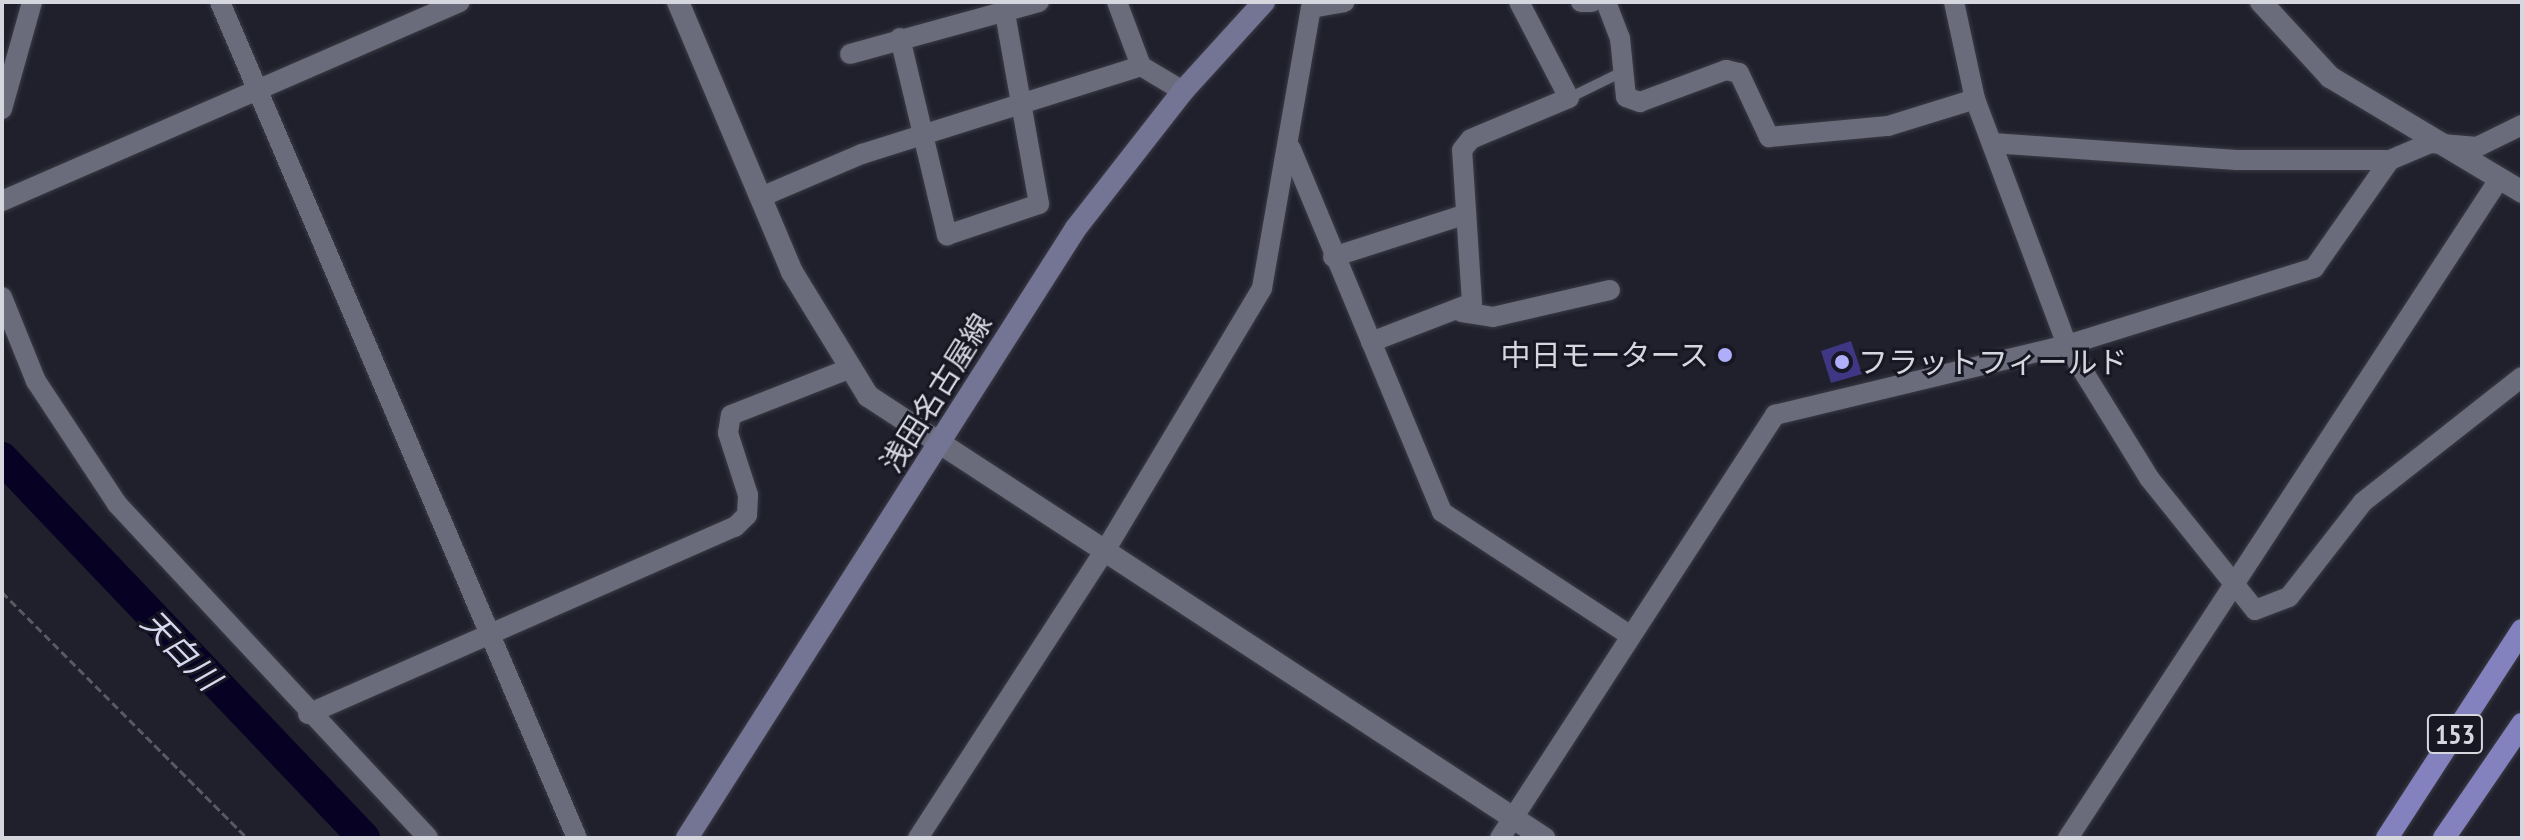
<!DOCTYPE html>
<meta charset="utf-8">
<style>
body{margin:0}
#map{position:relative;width:2524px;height:840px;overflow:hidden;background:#20202d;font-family:"PT Sans Narrow","Noto Sans JP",sans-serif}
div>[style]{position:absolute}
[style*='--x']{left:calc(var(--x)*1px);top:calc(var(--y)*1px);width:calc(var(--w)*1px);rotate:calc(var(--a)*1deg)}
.river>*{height:32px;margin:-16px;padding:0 16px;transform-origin:16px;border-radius:16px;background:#070124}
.building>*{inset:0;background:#3f3783}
.path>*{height:3px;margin-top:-1.5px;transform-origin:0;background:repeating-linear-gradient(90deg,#595964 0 8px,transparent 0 12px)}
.roads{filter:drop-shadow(0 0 2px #3b3b45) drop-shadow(0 0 2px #3b3b45)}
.service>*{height:10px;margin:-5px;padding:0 5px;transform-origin:5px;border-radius:5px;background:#6b6c7b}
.minor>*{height:20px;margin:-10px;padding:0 10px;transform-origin:10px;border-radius:10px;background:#6b6c7b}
.tertiary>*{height:22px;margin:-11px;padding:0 11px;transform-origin:11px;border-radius:11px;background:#6b6c7b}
.secondary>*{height:22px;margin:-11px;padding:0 11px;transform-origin:11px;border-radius:11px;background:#747494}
.trunk>*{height:22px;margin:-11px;padding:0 11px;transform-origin:11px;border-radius:11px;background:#8382be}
.dots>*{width:22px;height:22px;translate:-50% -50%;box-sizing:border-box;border:4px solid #171723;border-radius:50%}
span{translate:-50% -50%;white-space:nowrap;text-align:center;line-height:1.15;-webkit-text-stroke:6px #171723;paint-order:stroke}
.shield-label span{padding:2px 6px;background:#171723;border:2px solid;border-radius:6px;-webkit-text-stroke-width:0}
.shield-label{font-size:28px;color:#d6d6df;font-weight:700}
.poi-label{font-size:30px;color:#d6d6df}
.right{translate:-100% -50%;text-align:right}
.left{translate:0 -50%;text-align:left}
.street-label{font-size:30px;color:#d6d6df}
.water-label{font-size:32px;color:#d7d8ef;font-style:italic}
.frame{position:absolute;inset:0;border:4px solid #d6d6df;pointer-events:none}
</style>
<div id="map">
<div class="river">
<div style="--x:2;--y:458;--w:525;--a:46.39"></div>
</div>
<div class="building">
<div style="clip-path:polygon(1851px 341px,1862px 374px,1831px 383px,1821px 351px)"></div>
</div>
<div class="path">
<div style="--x:2;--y:592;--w:347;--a:45.1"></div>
</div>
<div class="roads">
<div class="service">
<div style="--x:1569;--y:98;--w:59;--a:-26.1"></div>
</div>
<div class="minor">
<div style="--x:220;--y:2;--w:909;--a:66.88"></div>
<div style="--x:1117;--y:2;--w:68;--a:69.4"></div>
<div style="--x:1141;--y:66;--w:49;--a:30.8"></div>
<div style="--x:1581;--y:2;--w:11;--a:0"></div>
<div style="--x:1606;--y:2;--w:39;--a:69"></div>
<div style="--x:1620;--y:38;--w:59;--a:84.2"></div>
<div style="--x:1626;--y:97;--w:15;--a:20"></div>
<div style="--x:1640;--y:102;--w:92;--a:-20.4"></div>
<div style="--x:1726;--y:70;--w:13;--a:13"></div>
<div style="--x:1739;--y:73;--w:71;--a:64.9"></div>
<div style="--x:1769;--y:137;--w:120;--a:-5.3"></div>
<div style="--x:1888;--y:126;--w:91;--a:-17.2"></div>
<div style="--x:1954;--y:2;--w:99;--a:77.8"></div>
<div style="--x:1975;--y:99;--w:263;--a:69.5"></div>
<div style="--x:2067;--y:345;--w:156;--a:58.3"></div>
<div style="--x:2149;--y:478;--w:169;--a:51.2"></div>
<div style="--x:2255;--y:610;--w:36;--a:-21"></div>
<div style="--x:2289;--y:597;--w:120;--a:-52.1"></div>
<div style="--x:2363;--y:502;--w:202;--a:-38.2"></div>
<div style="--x:900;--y:38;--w:203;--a:76.6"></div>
<div style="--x:947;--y:235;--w:97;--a:-18.6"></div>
<div style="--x:1039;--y:204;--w:199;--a:-100.1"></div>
<div style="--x:850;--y:54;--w:196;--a:-15.4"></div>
<div style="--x:2;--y:109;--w:111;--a:-74.3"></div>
<div style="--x:1992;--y:143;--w:245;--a:4"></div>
<div style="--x:2236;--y:160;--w:154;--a:0"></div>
<div style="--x:2390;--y:160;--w:43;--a:-23"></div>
<div style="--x:2430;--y:143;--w:47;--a:4.9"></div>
<div style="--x:2477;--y:147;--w:50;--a:-26.1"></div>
<div style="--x:1291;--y:149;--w:393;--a:67.4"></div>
<div style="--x:1442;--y:512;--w:224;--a:33.3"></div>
<div style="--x:761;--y:197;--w:110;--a:-23.1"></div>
<div style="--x:862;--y:154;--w:293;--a:-17.5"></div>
<div style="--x:2;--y:201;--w:499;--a:-23.5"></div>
<div style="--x:1333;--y:257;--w:137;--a:-17.9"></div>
<div style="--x:2;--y:297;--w:91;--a:68"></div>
<div style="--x:36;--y:381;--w:147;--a:56.6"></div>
<div style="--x:117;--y:504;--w:456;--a:47"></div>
<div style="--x:1462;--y:312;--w:31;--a:9"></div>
<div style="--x:1493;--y:317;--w:120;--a:-13"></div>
<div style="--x:1371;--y:342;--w:108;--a:-21.1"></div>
<div style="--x:1472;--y:303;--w:153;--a:-93.7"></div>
<div style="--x:1462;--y:150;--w:14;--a:-51"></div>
<div style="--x:1471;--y:139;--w:106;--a:-22.7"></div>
<div style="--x:1569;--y:98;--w:108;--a:-117.5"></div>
<div style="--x:308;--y:714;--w:466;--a:-23.7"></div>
<div style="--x:735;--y:527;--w:17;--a:-45"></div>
<div style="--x:747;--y:515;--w:20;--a:-87"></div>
<div style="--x:748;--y:495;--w:65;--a:-107.9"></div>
<div style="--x:728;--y:433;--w:18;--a:-81"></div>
<div style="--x:731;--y:415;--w:123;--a:-21.4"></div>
<div style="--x:918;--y:838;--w:345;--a:-57"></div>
<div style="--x:1106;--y:549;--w:304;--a:-59.1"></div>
<div style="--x:1262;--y:288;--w:284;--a:-80.1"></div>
<div style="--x:1311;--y:8;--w:34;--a:-10"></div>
<div style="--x:1500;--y:838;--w:505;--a:-56.97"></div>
<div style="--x:1775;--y:415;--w:300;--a:-13.5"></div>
<div style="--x:2067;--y:345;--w:259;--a:-17.3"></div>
<div style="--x:2314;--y:268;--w:132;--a:-54.9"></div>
<div style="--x:2068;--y:838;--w:785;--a:-56.8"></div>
</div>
<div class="tertiary">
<div style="--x:678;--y:2;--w:293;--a:67.1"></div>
<div style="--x:792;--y:272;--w:145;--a:58.5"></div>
<div style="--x:868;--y:396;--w:808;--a:33.18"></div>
<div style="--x:2261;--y:2;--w:102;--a:47.4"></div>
<div style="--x:2330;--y:77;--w:224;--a:30.9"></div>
</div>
<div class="secondary">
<div style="--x:687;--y:838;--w:723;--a:-57.47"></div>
<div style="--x:1076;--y:228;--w:174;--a:-52"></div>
<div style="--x:1183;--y:91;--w:120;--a:-47.7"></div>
</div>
<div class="trunk">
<div style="--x:2387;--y:838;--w:248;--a:-57"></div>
<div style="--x:2444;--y:838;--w:138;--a:-55.6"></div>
</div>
</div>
<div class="dots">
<div style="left:1725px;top:355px;background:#afaefa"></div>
<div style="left:1842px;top:362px;background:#afaefa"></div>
</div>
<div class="shield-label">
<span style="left:2455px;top:734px">153</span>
</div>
<div class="poi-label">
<span class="right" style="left:1709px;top:355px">中日モータース</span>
<span class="left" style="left:1858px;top:362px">フラットフィールド</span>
</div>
<div class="street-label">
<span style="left:936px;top:393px;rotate:-58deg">浅田名古屋線</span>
</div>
<div class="water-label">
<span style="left:181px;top:650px;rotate:46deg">天白川</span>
</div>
<div class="frame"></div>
</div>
